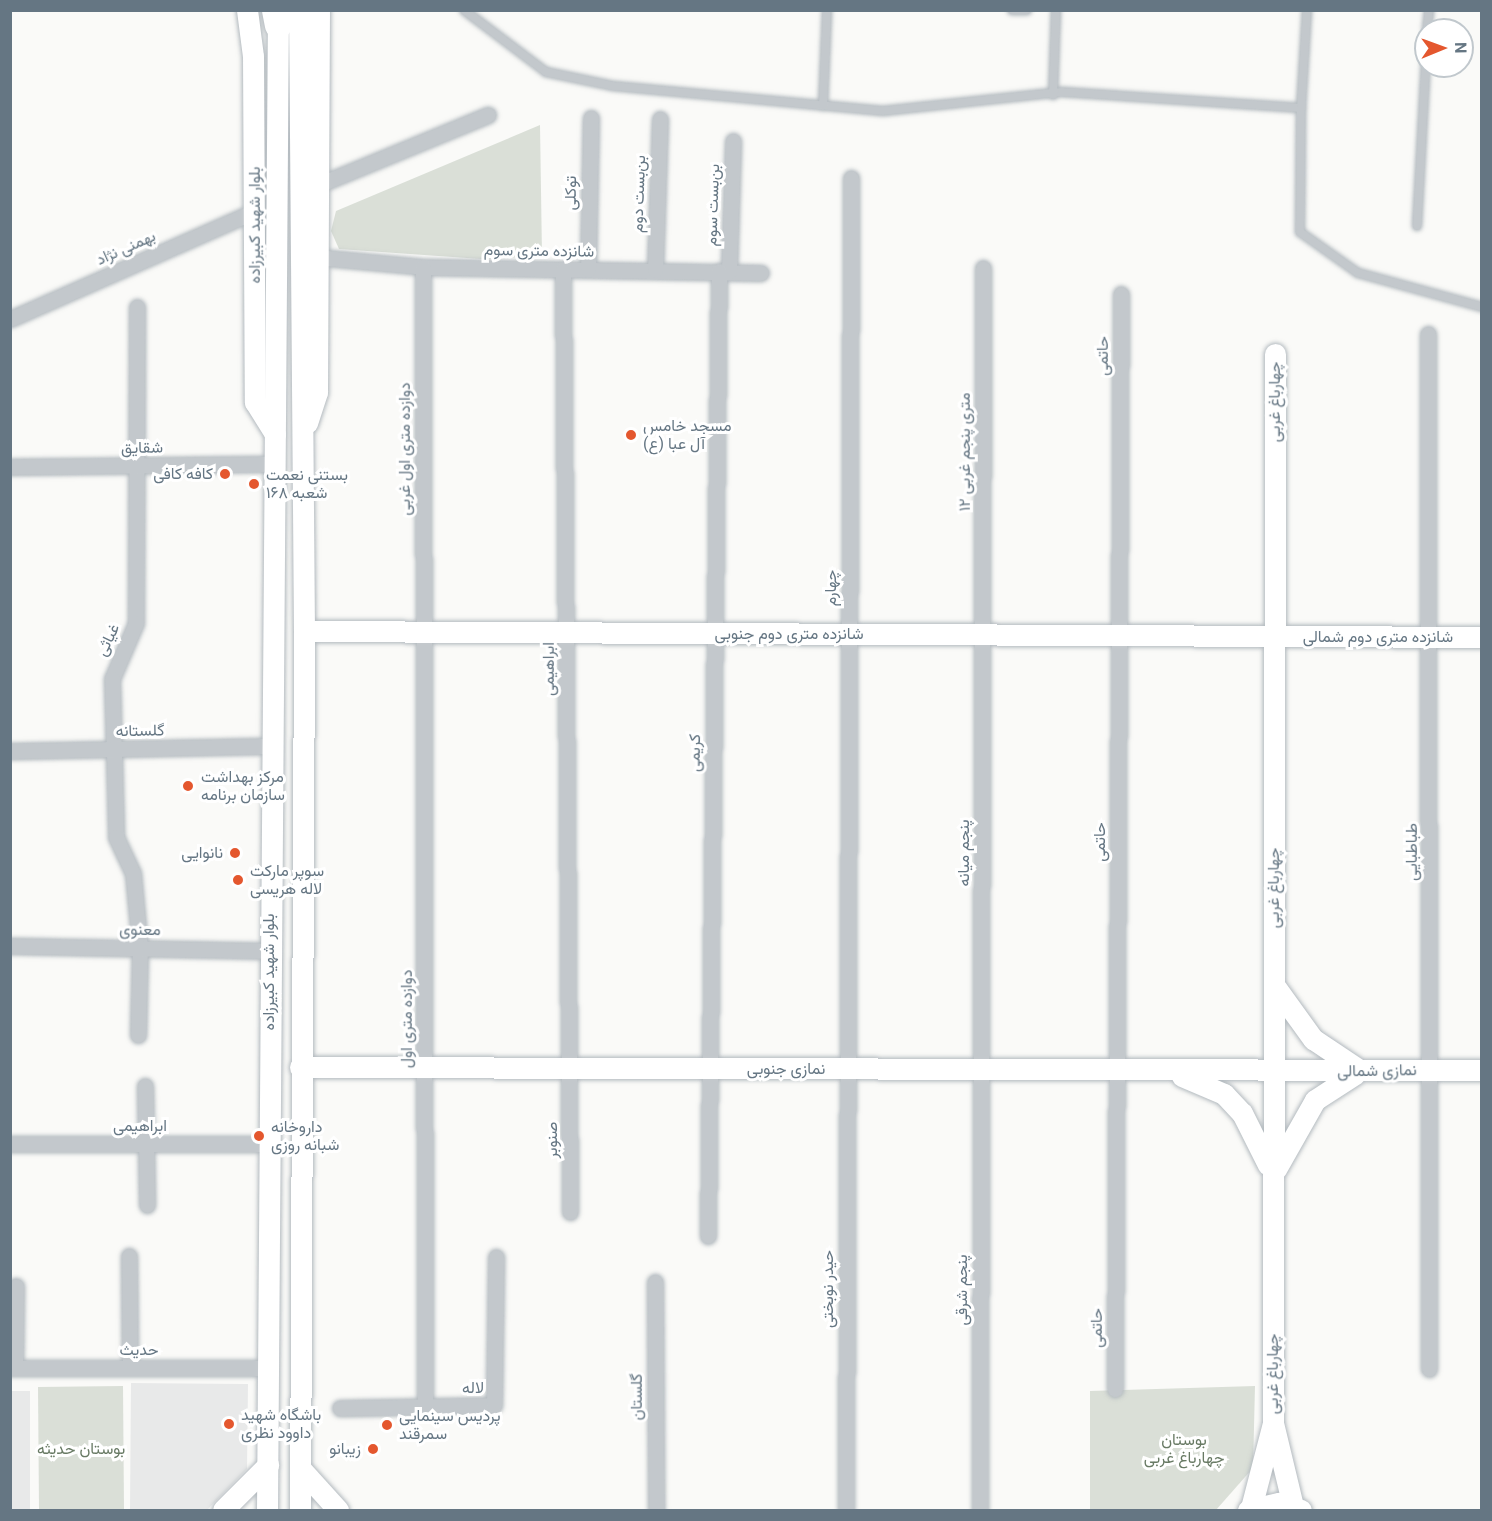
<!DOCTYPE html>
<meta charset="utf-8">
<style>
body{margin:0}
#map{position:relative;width:1492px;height:1521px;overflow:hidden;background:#fafaf8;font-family:Roboto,Vazirmatn,sans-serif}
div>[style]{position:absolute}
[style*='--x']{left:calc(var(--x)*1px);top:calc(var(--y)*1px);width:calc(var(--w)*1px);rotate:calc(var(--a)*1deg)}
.built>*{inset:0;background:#e8e9e9}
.green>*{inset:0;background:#dadfd7}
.roads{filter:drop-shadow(0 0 2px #b3babf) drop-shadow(0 0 2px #b3babf)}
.lane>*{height:8px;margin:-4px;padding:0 4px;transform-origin:4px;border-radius:4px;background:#c3c8cc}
.street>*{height:15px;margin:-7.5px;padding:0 7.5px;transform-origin:7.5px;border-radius:7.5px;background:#c3c8cc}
.secondary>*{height:21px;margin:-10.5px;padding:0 10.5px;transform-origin:10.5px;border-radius:10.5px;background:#fff}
.highway>*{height:27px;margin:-13.5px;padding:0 13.5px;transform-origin:13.5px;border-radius:13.5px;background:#fff}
.dots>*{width:16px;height:16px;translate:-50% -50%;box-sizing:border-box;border:3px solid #fff;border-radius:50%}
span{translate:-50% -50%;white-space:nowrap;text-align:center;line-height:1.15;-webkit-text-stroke:6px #fff;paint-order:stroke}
.street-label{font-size:16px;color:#657683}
.poi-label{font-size:16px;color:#657683}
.left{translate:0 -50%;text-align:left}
.right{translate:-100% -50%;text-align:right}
.park-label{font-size:16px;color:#687a64}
.frame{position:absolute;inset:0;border:12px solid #657683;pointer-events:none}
.north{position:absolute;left:1414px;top:18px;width:60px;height:60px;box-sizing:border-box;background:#fff;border:2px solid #c1c8cd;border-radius:50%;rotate:89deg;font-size:16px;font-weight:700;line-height:24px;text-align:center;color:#657683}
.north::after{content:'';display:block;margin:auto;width:21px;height:27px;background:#e4572e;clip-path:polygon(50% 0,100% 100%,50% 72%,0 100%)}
</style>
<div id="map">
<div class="built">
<div style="clip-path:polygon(131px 1383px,248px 1384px,247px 1469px,207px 1510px,130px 1510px)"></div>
<div style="clip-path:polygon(11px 1391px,30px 1391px,30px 1510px,11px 1510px)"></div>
</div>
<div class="green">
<div style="clip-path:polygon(540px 125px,542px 256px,481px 259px,339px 249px,331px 231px,336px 211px)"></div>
<div style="clip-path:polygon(123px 1386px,124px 1510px,39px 1510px,38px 1387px)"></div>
<div style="clip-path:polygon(1255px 1386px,1253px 1468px,1216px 1510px,1090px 1510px,1090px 1391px)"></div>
</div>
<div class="roads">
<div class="lane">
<div style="--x:464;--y:10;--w:103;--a:37.1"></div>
<div style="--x:546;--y:72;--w:68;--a:11.8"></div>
<div style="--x:613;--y:86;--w:271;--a:5.3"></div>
<div style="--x:883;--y:111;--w:180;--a:-6.1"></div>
<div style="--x:1062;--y:92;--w:240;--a:3.8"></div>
<div style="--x:1301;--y:108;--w:124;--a:90.5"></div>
<div style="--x:1300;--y:232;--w:71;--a:35.3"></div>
<div style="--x:1358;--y:273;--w:129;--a:15.3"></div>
<div style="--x:1012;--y:10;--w:15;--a:0"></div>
<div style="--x:1427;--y:30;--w:20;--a:-84"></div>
<div style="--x:1053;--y:95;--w:85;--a:-88"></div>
<div style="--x:823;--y:106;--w:96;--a:-87.6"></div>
<div style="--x:1301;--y:108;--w:98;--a:-86.5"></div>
<div style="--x:1417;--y:226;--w:168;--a:-86.9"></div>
</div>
<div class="street">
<div style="--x:318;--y:185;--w:184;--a:-22.4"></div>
<div style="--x:316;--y:257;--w:107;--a:5.3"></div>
<div style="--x:423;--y:267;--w:338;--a:1"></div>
<div style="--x:423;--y:267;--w:1139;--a:89.9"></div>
<div style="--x:563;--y:269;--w:943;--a:89.57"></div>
<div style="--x:588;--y:269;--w:151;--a:-88.9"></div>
<div style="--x:655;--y:270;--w:151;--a:-88.1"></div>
<div style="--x:729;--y:271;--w:130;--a:-88.2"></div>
<div style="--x:137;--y:307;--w:316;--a:90.2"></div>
<div style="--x:136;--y:623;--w:61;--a:113.2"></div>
<div style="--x:112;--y:679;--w:158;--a:88.5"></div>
<div style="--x:116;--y:837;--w:40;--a:65"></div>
<div style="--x:133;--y:873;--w:75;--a:84.7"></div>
<div style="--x:140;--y:948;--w:87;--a:91.3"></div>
<div style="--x:10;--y:319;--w:268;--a:-23.8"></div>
<div style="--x:1428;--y:334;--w:1035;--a:89.94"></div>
<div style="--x:10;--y:467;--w:263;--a:-0.7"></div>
<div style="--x:10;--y:751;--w:260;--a:-1.1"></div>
<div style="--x:10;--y:946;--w:259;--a:1.1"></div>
<div style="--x:145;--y:1086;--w:119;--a:89"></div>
<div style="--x:10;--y:1144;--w:260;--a:0"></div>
<div style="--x:708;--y:1236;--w:965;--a:-89.35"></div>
<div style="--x:129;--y:1256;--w:112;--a:89.5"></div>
<div style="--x:655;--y:1282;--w:228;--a:89.7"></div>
<div style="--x:15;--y:1367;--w:81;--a:-89.3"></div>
<div style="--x:10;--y:1368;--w:258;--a:0"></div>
<div style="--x:1115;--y:1389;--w:1095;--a:-89.69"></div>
<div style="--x:340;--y:1408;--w:154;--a:-1.1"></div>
<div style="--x:494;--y:1405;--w:148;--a:-89.2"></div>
<div style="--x:846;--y:1509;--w:1331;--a:-89.78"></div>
<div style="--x:980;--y:1510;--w:1242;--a:-89.86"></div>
</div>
<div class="secondary">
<div style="--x:247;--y:10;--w:46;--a:82.6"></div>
<div style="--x:253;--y:56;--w:346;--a:89.7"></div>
<div style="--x:255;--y:402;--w:38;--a:58"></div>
<div style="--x:299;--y:10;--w:621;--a:89.54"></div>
<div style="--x:304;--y:631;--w:879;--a:90.26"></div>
<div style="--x:307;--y:423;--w:33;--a:-72"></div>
<div style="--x:317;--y:392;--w:382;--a:-89.7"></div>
<div style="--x:304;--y:631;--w:1178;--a:0.29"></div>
<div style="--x:1274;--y:985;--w:67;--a:54.2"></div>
<div style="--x:1313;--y:1039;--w:54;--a:33.7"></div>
<div style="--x:300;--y:1067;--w:1182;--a:0.15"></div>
<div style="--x:1182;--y:1076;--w:46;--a:23.2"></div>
<div style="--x:1224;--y:1094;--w:26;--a:47"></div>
<div style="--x:1242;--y:1113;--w:58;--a:63.4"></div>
<div style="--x:1276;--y:1169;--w:79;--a:-60.5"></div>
<div style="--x:1315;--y:1100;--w:48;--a:-33"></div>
<div style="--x:1273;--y:1423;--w:85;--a:76.5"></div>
<div style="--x:300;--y:1468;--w:57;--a:47.9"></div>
<div style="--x:1251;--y:1508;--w:88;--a:-75.5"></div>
<div style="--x:1273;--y:1423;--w:1069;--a:-89.89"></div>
<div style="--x:223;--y:1510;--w:64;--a:-45"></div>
<div style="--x:267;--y:1510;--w:1499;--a:-89.58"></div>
<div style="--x:1248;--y:1510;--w:32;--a:-13"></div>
<div style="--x:1279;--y:1503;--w:23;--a:18"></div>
</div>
<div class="highway">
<div style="--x:275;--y:10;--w:15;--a:79"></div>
</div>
</div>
<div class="dots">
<div style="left:631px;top:435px;background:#e4572e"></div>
<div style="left:225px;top:474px;background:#e4572e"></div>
<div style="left:254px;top:484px;background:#e4572e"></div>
<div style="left:188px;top:786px;background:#e4572e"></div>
<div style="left:235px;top:853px;background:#e4572e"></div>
<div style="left:238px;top:880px;background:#e4572e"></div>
<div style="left:259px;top:1136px;background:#e4572e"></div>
<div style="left:229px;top:1424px;background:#e4572e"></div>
<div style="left:387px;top:1425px;background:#e4572e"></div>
<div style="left:373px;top:1449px;background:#e4572e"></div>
</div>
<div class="street-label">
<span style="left:571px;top:193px;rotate:-89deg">توکلی</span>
<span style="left:639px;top:194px;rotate:-88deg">بن‌بست دوم</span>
<span style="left:713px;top:205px;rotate:-88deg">بن‌بست سوم</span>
<span style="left:255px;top:225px;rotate:-90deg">بلوار شهید کبیرزاده</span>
<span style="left:126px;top:248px;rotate:-24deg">بهمنی نژاد</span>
<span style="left:539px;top:251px;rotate:1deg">شانزده متری سوم</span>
<span style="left:1103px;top:356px;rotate:-90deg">حاتمی</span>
<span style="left:1275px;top:402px;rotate:-90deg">چهارباغ غربی</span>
<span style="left:142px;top:448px;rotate:-1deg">شقایق</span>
<span style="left:405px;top:449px;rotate:-90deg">دوازده متری اول غربی</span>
<span style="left:965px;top:452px;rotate:-90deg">۱۲ متری پنجم غربی</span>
<span style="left:831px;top:588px;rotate:-90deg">چهارم</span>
<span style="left:789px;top:634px">شانزده متری دوم جنوبی</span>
<span style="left:1378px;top:637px">شانزده متری دوم شمالی</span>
<span style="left:108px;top:640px;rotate:-64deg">غیاثی</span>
<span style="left:549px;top:669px;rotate:-90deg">ابراهیمی</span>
<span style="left:140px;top:731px;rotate:-1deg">گلستانه</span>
<span style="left:695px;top:753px;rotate:-89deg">کریمی</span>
<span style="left:1100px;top:842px;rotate:-90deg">حاتمی</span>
<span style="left:1412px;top:852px;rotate:-90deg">طباطبایی</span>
<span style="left:964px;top:853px;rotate:-90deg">پنجم میانه</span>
<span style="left:1274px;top:888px;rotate:-90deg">چهارباغ غربی</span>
<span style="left:140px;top:930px;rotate:1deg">معنوی</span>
<span style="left:269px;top:972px;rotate:-90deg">بلوار شهید کبیرزاده</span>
<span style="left:407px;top:1019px;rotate:-90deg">دوازده متری اول</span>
<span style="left:786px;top:1069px">نمازی جنوبی</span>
<span style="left:1377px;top:1071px;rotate:-1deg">نمازی شمالی</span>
<span style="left:140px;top:1126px">ابراهیمی</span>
<span style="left:552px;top:1140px;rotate:-90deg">صنوبر</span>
<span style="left:828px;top:1289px;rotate:-90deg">حیدر نوبختی</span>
<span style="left:962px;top:1290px;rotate:-90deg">پنجم شرقی</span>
<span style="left:1097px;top:1328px;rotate:-90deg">حاتمی</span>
<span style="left:139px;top:1350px">حدیث</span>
<span style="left:1273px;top:1374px;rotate:-90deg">چهارباغ غربی</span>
<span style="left:473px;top:1388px">لاله</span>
<span style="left:637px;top:1397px;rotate:-90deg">گلستان</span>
</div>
<div class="poi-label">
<span class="left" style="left:643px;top:435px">مسجد خامس<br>آل عبا (ع)</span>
<span class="right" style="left:213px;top:474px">کافه کافی</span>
<span class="left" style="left:266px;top:484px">بستنی نعمت<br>شعبه ۱۶۸</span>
<span class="left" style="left:201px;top:786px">مرکز بهداشت<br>سازمان برنامه</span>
<span class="right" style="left:223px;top:853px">نانوایی</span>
<span class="left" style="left:250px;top:880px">سوپر مارکت<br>لاله هریسی</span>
<span class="left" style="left:271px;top:1136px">داروخانه<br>شبانه روزی</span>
<span class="left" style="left:241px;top:1424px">باشگاه شهید<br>داوود نظری</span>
<span class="left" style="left:399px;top:1425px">پردیس سینمایی<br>سمرقند</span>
<span class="right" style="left:361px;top:1449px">زیبانو</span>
</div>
<div class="park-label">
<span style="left:1184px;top:1449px">بوستان<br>چهارباغ غربی</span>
<span style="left:81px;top:1449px">بوستان حدیثه</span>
</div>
<div class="frame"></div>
<div class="north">N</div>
</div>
